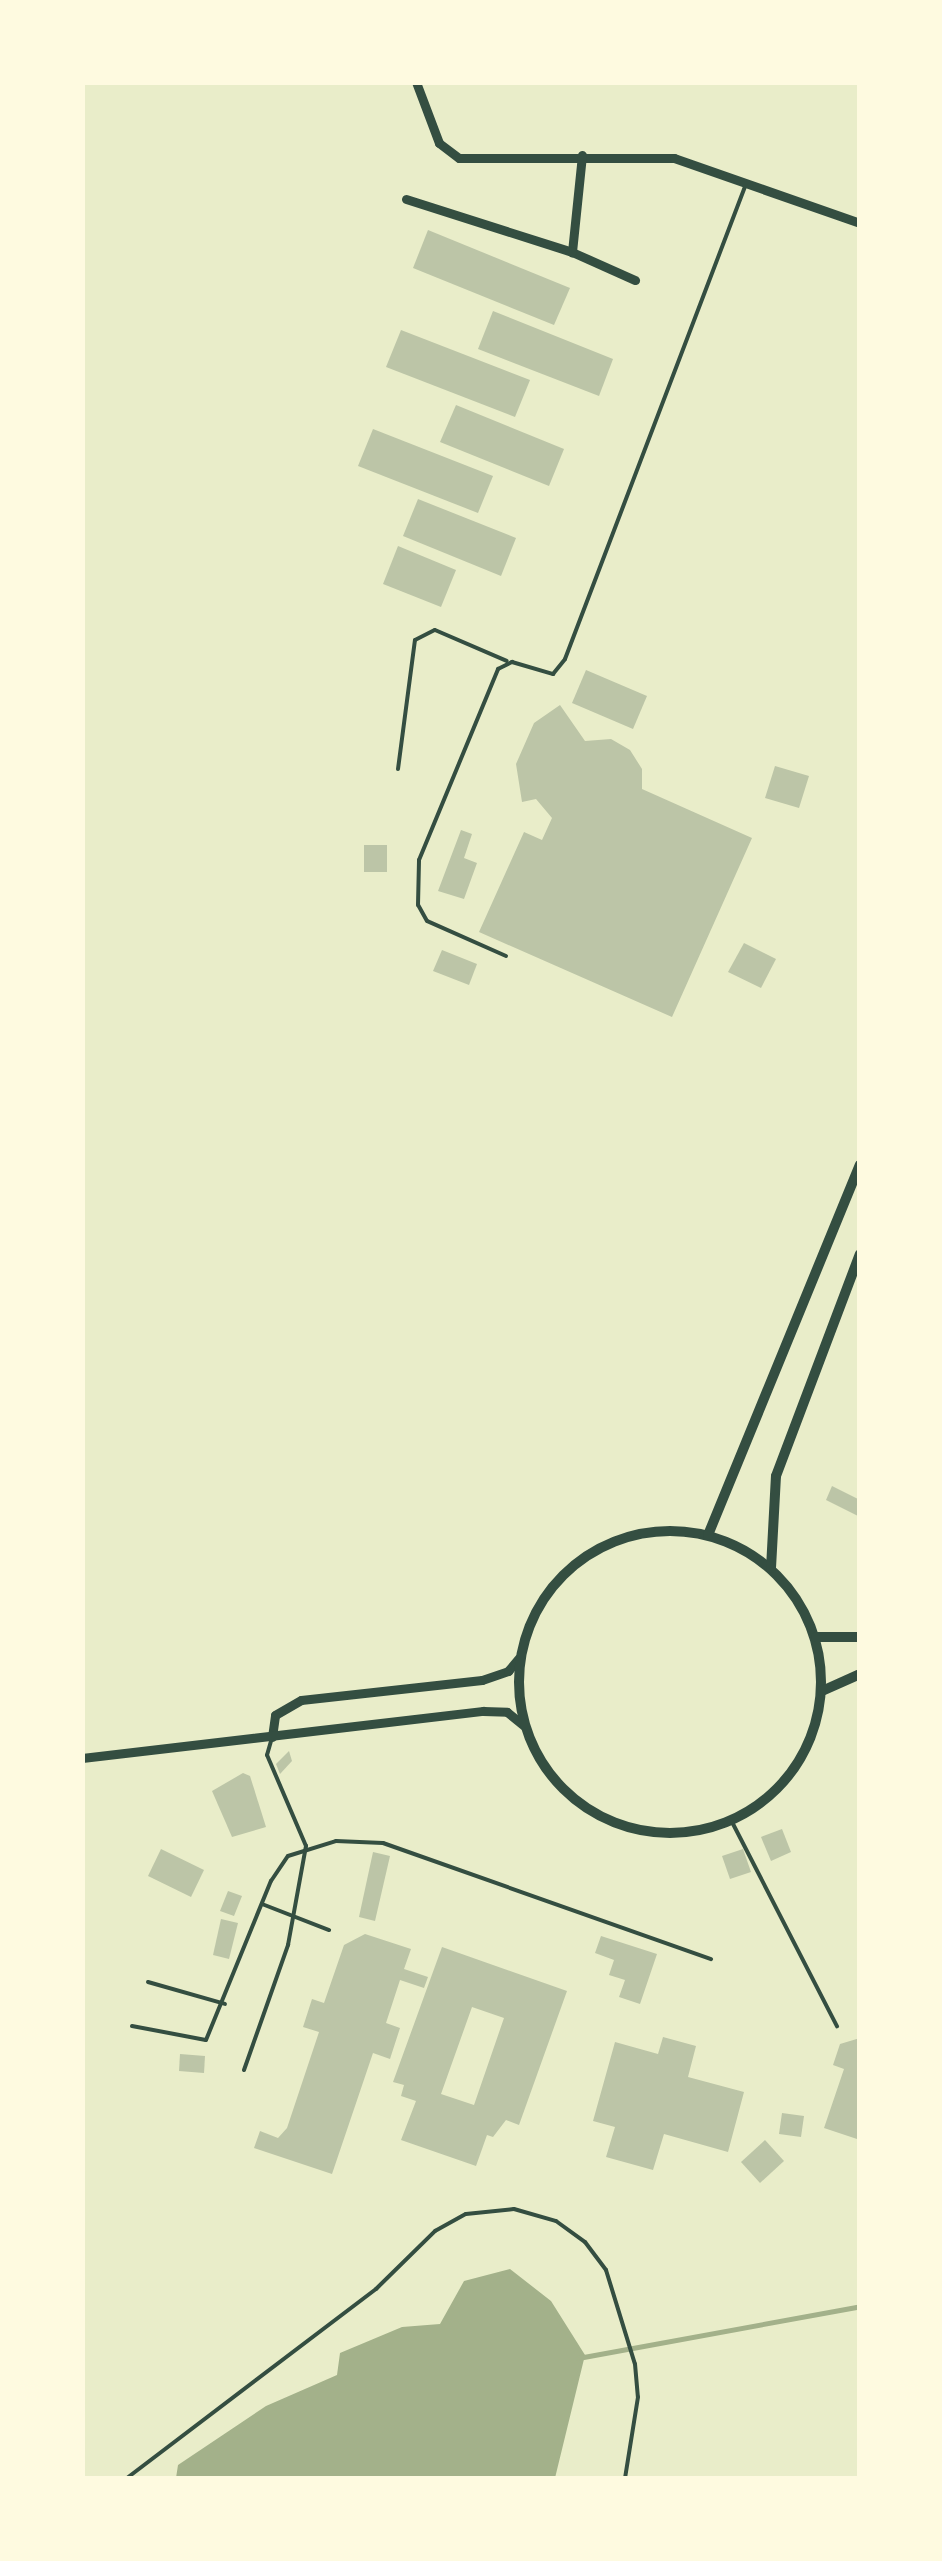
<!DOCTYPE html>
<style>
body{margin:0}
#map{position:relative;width:942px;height:2561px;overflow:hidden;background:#e9edc9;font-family:"Open Sans",sans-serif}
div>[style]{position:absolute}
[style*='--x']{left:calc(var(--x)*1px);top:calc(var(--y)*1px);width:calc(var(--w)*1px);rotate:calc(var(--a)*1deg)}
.water>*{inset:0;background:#a3b18a}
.stream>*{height:5px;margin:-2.5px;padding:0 2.5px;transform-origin:2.5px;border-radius:2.5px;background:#a3b18a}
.building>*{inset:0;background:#bcc5a7}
.service>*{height:4px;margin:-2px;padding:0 2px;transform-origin:2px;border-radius:2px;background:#344e41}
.minor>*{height:9px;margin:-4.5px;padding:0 4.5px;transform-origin:4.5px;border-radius:4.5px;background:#344e41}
.tertiary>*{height:10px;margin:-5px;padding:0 5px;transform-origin:5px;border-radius:5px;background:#344e41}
.tertiary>.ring{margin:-5px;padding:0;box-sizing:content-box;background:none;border:10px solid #344e41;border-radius:50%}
span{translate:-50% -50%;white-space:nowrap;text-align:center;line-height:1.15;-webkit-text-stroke:10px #fefae0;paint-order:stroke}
.frame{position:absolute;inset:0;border:85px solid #fefae0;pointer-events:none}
</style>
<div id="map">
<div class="water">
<div style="clip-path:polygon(510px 2269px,551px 2301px,585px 2355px,555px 2478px,176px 2478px,178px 2465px,266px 2406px,337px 2375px,340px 2353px,402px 2327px,440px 2324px,464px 2281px)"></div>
</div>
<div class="stream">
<div style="--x:578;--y:2358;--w:287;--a:-10.4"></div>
</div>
<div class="building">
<div style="clip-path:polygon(428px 230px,570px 288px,554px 325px,413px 268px)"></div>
<div style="clip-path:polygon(493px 311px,613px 359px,599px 396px,478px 349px)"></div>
<div style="clip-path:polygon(401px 330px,530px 380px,515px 417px,386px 367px)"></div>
<div style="clip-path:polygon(456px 405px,564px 449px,549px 486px,440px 442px)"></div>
<div style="clip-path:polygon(373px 429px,493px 476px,478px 513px,358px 466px)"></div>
<div style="clip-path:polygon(418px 499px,516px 538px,501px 576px,403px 536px)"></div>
<div style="clip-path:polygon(398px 546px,456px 570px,441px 607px,383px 584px)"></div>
<div style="clip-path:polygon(586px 670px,647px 696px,633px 729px,572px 703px)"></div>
<div style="clip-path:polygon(560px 705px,585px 741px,611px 739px,630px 750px,642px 769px,642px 789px,752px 838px,672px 1017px,479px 932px,524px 832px,542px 840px,552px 818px,536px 799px,522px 802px,516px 764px,534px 723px)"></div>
<div style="clip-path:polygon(775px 766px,809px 776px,799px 808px,765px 798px)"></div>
<div style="clip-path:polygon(461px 830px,472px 834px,464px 858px,477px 863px,464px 899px,438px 891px)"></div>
<div style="clip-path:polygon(364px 845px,387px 845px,387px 872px,364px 872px)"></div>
<div style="clip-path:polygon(744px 943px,776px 959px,761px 988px,728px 972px)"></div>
<div style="clip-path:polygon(442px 950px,477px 964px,469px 985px,433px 971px)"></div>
<div style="clip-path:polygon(832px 1486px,860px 1500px,860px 1517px,826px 1500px)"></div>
<div style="clip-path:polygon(289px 1751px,292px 1761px,280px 1774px,276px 1764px)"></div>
<div style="clip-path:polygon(243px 1773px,250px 1776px,266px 1827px,232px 1837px,212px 1791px)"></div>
<div style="clip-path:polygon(782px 1829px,791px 1852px,771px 1861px,761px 1837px)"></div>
<div style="clip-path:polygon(161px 1849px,204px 1870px,191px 1897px,148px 1876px)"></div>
<div style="clip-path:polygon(743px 1849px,751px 1872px,730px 1879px,722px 1856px)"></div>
<div style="clip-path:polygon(373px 1852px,390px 1856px,375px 1921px,359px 1917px)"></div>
<div style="clip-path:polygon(228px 1891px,242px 1896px,234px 1916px,220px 1911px)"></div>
<div style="clip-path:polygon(221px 1919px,238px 1923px,229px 1959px,213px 1955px)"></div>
<div style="clip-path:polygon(365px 1934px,411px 1949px,404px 1969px,428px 1977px,424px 1988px,400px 1980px,386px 2023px,400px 2028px,390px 2059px,373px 2053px,332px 2174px,254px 2148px,260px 2131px,278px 2138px,287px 2128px,319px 2032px,303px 2027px,312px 1999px,324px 2003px,344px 1945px)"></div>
<div style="clip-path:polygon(601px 1936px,657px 1954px,640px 2004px,619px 1997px,625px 1980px,609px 1975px,614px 1960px,595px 1953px)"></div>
<div style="clip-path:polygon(evenodd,442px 1947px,567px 1991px,519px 2125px,506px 2120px,493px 2137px,487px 2135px,476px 2166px,401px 2140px,416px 2101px,401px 2096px,404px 2085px,393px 2082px,442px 1947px,472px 2007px,504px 2018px,474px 2105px,441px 2094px,472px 2007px)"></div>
<div style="clip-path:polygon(663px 2037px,696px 2046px,688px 2077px,744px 2092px,728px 2152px,664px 2134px,653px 2170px,606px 2157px,615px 2127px,593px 2121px,615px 2042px,658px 2054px)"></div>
<div style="clip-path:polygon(860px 2038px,860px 2140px,824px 2128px,844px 2069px,833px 2065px,840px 2044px)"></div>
<div style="clip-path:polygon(180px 2054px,205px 2056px,204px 2073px,179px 2071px)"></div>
<div style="clip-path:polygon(782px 2113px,804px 2116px,801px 2137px,779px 2134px)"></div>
<div style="clip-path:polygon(765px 2140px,784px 2161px,760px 2183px,741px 2162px)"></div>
</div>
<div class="service">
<div style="--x:398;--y:769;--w:130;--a:-82.5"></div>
<div style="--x:415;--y:640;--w:22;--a:-27"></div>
<div style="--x:435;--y:630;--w:78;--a:23.3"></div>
<div style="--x:506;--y:956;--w:86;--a:-156.1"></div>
<div style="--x:427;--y:921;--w:18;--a:-119"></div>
<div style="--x:418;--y:905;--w:45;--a:-88.7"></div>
<div style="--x:419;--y:860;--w:207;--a:-67.5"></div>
<div style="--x:498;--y:669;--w:16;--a:-27"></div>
<div style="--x:512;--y:662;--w:43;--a:16.3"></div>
<div style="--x:553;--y:674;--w:19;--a:-51"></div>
<div style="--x:565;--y:659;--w:508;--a:-69.14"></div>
<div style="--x:731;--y:1820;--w:232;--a:62.8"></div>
<div style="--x:262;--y:1904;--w:72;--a:21.2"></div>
<div style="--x:148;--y:1982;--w:80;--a:15.9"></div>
<div style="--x:132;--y:2026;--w:75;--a:10.7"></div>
<div style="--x:206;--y:2040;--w:172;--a:-67.8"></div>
<div style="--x:271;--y:1881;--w:30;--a:-56"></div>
<div style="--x:288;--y:1856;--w:50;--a:-17.4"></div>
<div style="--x:336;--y:1841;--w:47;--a:2.4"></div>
<div style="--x:383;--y:1843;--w:348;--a:19.5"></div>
<div style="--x:244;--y:2070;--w:133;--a:-70.6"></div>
<div style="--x:288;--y:1945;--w:101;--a:-79.7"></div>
<div style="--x:306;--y:1846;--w:99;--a:-113.2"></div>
<div style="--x:267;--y:1755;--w:19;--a:-74"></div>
<div style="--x:127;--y:2478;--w:313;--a:-37.2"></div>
<div style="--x:376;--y:2289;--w:83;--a:-44.5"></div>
<div style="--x:435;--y:2231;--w:35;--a:-29"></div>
<div style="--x:466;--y:2214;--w:48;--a:-5.9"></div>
<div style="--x:514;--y:2209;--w:44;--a:15.9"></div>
<div style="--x:556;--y:2221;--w:36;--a:36"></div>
<div style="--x:585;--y:2242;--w:35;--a:53"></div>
<div style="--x:606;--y:2270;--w:98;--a:72.9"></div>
<div style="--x:635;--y:2364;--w:33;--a:85"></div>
<div style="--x:638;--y:2397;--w:82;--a:99.1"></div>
</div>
<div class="minor">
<div style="--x:416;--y:82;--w:65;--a:69.3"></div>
<div style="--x:439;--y:143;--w:25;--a:37"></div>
<div style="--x:459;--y:158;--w:215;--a:0"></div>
<div style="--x:674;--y:158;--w:197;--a:19.3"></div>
<div style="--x:582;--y:155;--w:98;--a:95.9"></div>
<div style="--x:572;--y:252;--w:69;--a:24"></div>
<div style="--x:406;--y:199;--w:174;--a:17.7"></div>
<div style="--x:272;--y:1737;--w:22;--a:-82"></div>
<div style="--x:275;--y:1715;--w:30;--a:-30"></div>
<div style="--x:301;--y:1700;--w:182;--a:-6.3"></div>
<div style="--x:482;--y:1680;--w:28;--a:-19"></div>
<div style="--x:508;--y:1671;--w:17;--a:-50"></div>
<div style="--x:82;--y:1758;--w:404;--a:-6.7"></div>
<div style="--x:483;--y:1711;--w:24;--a:2"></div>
<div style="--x:507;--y:1712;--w:21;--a:39"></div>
</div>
<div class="tertiary">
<div class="ring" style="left:519px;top:1531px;width:292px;height:292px"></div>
<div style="--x:708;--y:1535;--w:400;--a:-67.7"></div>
<div style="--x:771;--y:1568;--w:92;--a:-86.9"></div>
<div style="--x:776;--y:1476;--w:237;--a:-69.3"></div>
<div style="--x:816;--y:1637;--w:44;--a:0"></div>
<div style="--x:822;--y:1691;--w:42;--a:-24.1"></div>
</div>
<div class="frame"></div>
</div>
